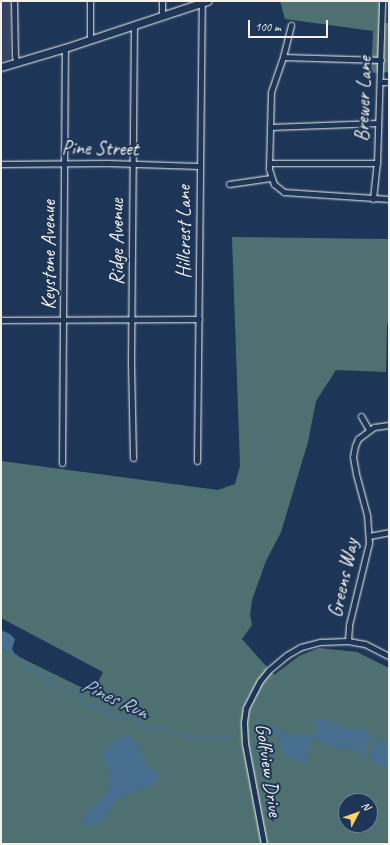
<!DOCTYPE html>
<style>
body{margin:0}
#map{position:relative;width:390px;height:845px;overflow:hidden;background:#1d3557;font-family:Caveat,sans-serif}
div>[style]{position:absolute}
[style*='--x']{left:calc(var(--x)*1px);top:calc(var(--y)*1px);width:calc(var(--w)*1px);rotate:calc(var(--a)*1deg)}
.built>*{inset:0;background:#344364}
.green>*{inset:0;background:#4f7071}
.water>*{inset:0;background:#486e90}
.stream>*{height:1.5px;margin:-0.75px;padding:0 0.75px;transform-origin:0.75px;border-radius:0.75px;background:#486e90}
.roads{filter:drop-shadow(0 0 1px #f4f1e8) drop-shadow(0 0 1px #f4f1e8)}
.street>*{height:5px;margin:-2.5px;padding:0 2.5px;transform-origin:2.5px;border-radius:2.5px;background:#1d3557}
.secondary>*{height:7px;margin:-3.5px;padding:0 3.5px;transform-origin:3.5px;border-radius:3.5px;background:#1d3557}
span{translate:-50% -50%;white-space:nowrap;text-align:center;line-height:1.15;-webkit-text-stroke:4px #1d3557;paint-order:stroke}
.street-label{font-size:20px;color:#f4f1e8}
.water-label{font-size:21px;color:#b8c3c9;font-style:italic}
.frame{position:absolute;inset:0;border:2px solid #f4f1e8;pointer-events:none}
.north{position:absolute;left:338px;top:793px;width:40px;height:40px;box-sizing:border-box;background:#1d3557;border:1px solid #738091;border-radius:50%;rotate:49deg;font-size:11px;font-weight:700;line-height:16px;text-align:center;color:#f4f1e8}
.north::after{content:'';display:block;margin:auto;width:14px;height:18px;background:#ffd166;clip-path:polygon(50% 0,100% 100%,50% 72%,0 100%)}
.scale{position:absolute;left:248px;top:20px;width:80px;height:18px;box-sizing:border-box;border:2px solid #f4f1e8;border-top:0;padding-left:5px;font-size:12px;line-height:14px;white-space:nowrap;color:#f4f1e8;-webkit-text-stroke:3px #1d3557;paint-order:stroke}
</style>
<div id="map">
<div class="built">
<div style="clip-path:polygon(1px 1px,11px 1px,10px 59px,1px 61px)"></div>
</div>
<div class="green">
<div style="clip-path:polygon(280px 1px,381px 1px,382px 23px,389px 23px,389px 72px,371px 73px,373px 31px,285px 19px)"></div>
<div style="clip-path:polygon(evenodd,232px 237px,389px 239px,389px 316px,387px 327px,386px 372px,336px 370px,316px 401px,308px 442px,281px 532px,266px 561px,252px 600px,250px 615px,252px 625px,242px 639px,274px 675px,299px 656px,319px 648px,357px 652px,389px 668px,389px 844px,1px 844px,1px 648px,93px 693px,103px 672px,1px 618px,1px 461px,218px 490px,235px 484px,240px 466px,232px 237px,346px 801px,370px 801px,370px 825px,346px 825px,346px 801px)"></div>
</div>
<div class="water">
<div style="clip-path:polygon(1px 630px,10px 634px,15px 639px,12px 649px,16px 656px,1px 648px)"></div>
<div style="clip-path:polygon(318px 719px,333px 722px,348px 729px,364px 729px,368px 732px,371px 737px,370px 741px,364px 748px,368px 757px,350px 748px,338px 749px,314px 739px,311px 740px,307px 763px,305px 764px,289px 757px,282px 750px,278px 733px,271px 733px,267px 730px,272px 727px,293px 735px,311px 735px,317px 731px,314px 723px)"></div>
<div style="clip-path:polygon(128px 736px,133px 738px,138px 743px,142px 757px,146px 763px,160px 775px,154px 786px,142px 787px,116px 801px,101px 823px,86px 827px,83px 819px,85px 815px,104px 796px,109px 787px,110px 773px,104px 760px,104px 752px,120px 737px)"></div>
<div style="clip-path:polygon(377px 738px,389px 746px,389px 767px,378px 765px,370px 758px)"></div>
</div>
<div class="stream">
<div style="--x:16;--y:655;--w:18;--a:43"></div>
<div style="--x:29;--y:667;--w:42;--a:33.3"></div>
<div style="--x:64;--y:690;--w:18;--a:27"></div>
<div style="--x:80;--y:698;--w:10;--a:53"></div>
<div style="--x:86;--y:706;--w:11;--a:5"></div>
<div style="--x:97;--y:707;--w:21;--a:28"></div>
<div style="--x:116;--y:717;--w:15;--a:4"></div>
<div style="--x:131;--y:718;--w:22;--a:32"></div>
<div style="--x:150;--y:730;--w:14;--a:-12"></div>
<div style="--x:164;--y:727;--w:12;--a:35"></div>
<div style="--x:174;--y:734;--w:10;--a:11"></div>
<div style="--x:184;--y:736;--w:47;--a:1.2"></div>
<div style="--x:255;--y:734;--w:13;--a:-13"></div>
</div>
<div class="roads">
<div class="street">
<div style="--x:14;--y:1;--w:55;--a:89"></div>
<div style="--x:15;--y:56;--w:6;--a:72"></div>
<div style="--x:90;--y:1;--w:39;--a:90"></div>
<div style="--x:162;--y:16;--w:15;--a:-90"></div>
<div style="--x:291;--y:25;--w:33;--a:104"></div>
<div style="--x:283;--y:57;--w:37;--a:109"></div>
<div style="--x:271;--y:92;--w:77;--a:91.5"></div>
<div style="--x:269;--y:169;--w:16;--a:72"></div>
<div style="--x:274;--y:184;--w:13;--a:39"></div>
<div style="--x:284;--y:192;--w:105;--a:3.8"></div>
<div style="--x:283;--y:57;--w:98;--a:1.8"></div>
<div style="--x:380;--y:82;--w:9;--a:0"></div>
<div style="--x:270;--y:127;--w:108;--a:-2.1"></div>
<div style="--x:270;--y:163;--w:107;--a:0"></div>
<div style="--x:1;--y:164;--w:106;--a:-0.5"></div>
<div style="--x:107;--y:163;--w:92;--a:1.9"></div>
<div style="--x:229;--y:184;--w:42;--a:-8.1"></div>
<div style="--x:373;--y:199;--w:36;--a:-84"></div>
<div style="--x:377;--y:163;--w:162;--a:-88.2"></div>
<div style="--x:1;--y:320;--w:198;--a:-0.3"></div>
<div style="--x:361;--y:416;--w:16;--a:60"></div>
<div style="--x:133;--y:458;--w:94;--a:-91.2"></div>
<div style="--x:131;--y:364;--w:339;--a:-89.5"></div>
<div style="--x:197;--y:461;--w:458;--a:-89.4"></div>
<div style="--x:62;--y:463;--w:415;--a:-89.6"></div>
<div style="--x:369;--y:536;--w:20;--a:-11"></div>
<div style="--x:348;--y:641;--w:16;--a:-86"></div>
<div style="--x:349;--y:625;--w:84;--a:-76.3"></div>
<div style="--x:369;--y:543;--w:28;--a:-94"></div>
<div style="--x:367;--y:515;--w:42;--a:-105"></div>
<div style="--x:356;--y:474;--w:17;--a:-100"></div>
<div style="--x:353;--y:457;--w:11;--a:-80"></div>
<div style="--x:355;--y:446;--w:8;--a:-67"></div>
<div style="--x:358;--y:439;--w:20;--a:-37"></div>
<div style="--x:374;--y:427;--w:15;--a:-8"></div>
<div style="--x:264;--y:844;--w:103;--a:-100.7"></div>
<div style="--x:245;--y:743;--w:21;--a:-93"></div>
<div style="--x:244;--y:722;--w:14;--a:-82"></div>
<div style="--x:246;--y:708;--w:30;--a:-63"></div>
<div style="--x:260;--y:681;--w:14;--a:-51"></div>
<div style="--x:269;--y:670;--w:23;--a:-40"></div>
<div style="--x:287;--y:655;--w:16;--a:-30"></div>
<div style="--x:301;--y:647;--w:20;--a:-15"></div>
<div style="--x:320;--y:642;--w:28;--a:-2"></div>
<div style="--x:348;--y:641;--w:17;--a:10"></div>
<div style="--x:365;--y:644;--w:27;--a:27"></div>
</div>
<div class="secondary">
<div style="--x:1;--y:67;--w:67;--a:-16.5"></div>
<div style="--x:65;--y:48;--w:150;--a:-18.3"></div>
</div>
</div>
<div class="street-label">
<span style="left:363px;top:99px;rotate:-88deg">Brewer Lane</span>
<span style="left:100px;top:148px;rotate:1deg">Pine Street</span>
<span style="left:183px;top:232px;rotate:-90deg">Hillcrest Lane</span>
<span style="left:116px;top:242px;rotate:-90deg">Ridge Avenue</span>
<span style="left:48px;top:255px;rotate:-90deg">Keystone Avenue</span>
<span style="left:343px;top:578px;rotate:-78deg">Greens Way</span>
<span style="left:269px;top:770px;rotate:82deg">Golfview Drive</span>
</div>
<div class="water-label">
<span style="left:115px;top:698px;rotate:25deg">Pines Run</span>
</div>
<div class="frame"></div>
<div class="north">N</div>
<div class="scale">100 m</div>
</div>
